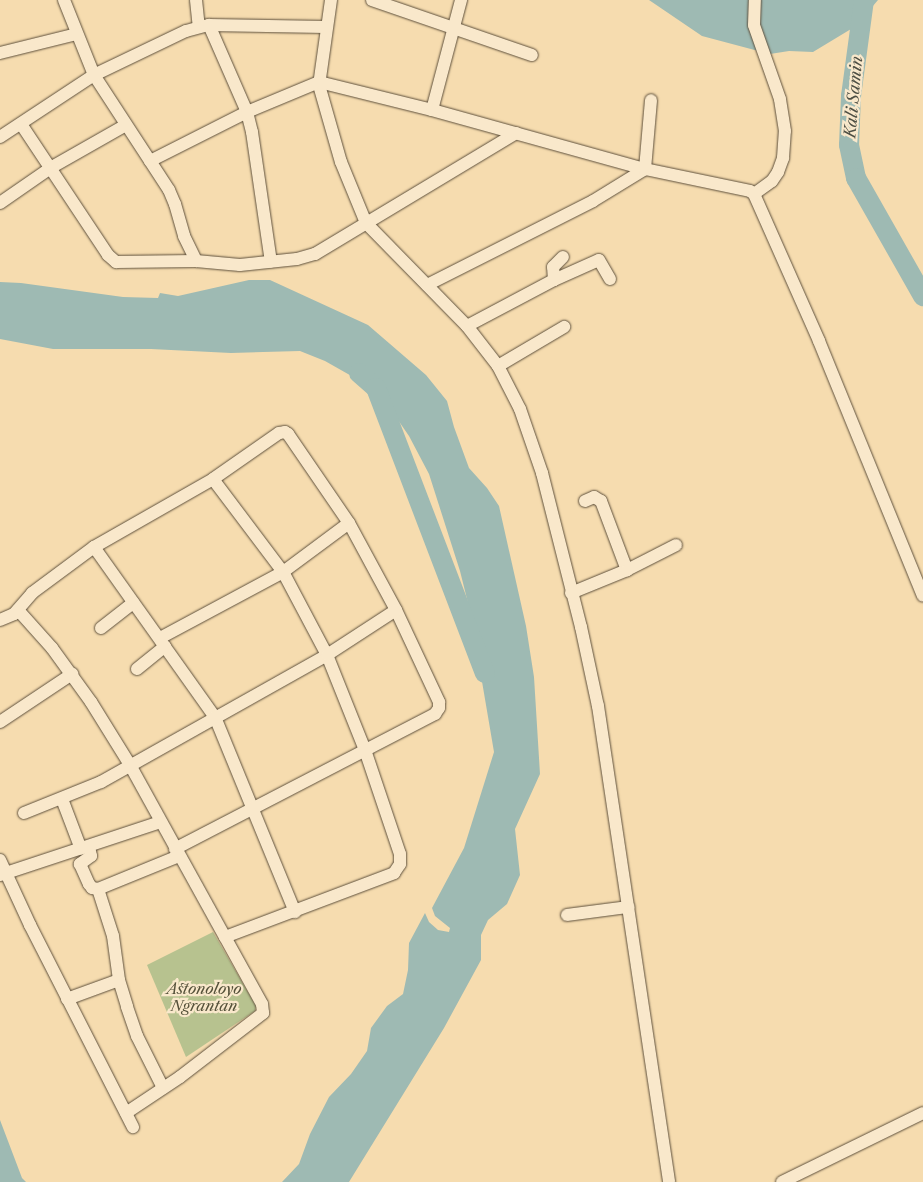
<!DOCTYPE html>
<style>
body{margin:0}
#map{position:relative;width:923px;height:1182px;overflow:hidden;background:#f6dcaf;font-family:"Libre Caslon Text",serif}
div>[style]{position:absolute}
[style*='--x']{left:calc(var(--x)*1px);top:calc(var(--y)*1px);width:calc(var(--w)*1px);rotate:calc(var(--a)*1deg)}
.green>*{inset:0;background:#b7c28f}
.water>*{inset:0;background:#9ebab3}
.river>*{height:20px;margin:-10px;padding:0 10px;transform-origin:10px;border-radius:10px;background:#9ebab3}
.roads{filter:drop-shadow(0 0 1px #5e503c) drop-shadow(0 0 1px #5e503c)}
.minor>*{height:12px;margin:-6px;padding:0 6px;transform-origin:6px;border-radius:6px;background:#f9e8cb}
span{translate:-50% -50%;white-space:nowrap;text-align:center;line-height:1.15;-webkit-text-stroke:4.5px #f9e8cb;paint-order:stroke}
.park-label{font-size:15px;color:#55513a;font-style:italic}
.water-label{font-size:16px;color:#4e4f44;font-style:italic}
</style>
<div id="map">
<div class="green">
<div style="clip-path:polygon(213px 932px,256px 1006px,255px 1011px,186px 1057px,147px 965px)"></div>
</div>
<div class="water">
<div style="clip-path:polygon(649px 0,878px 0,856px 26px,813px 52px,789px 51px,770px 54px,702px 36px)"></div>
<div style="clip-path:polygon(249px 280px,270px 280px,368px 325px,426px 375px,447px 401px,454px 427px,469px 468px,487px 488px,499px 506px,526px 626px,534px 677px,540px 774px,515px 829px,520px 875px,507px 904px,488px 920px,481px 935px,481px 960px,444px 1028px,349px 1182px,282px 1182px,299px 1164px,310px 1134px,329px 1097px,351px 1074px,367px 1051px,371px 1028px,387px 1006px,403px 994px,408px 970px,409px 943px,425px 913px,429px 922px,438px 930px,449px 932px,450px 928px,435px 916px,432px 908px,464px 848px,494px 752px,470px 611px,460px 571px,429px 474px,409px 436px,378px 391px,325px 361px,300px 351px,231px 353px,151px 349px,53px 349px,0 339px,0 282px,21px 283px,123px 297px,158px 298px,160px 293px,178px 296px)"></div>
<div style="clip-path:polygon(0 1120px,22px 1178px,26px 1182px,0 1182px)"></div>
</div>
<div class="river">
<div style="--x:864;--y:0;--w:97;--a:97.7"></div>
<div style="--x:851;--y:96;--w:49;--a:92.3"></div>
<div style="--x:849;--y:145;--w:34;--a:78"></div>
<div style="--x:856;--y:178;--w:136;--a:60.4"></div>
<div style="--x:359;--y:373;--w:23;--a:41"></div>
<div style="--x:376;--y:388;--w:305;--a:69.1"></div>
</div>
<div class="roads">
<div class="minor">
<div style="--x:64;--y:0;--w:81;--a:68.2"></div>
<div style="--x:94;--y:75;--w:137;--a:56.9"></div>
<div style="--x:169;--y:190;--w:15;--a:67"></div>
<div style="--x:175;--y:204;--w:33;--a:74"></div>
<div style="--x:184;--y:236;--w:28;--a:64"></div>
<div style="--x:196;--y:0;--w:27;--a:84"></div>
<div style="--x:331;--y:0;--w:86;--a:98"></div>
<div style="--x:319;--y:85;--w:80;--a:74.1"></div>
<div style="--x:341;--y:162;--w:66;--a:67.7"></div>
<div style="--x:366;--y:223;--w:144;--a:45.6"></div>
<div style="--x:467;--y:326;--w:51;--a:52.2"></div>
<div style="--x:498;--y:366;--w:48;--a:62.9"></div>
<div style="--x:520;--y:409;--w:68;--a:71"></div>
<div style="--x:542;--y:473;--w:159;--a:75.8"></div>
<div style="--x:581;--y:627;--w:81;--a:77.9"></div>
<div style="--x:598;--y:706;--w:481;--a:81.5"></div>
<div style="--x:372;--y:0;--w:169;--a:19"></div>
<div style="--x:209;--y:25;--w:95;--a:66.4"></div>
<div style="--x:247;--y:112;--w:21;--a:76"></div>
<div style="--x:252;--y:132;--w:131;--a:81.7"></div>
<div style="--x:0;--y:53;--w:79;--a:-13.9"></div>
<div style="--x:432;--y:110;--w:114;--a:-75.2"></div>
<div style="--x:21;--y:124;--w:157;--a:56.4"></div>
<div style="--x:108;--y:255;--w:11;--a:41"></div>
<div style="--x:116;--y:262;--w:80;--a:-0.7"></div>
<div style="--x:196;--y:261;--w:44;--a:5.2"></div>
<div style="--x:240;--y:265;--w:57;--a:-6"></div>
<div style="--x:297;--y:259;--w:19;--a:-16"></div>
<div style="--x:315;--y:254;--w:235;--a:-31"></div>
<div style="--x:0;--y:137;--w:113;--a:-33.4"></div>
<div style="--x:94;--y:75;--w:102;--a:-25.6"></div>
<div style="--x:186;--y:31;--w:24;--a:-15"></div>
<div style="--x:209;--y:25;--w:117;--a:1"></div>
<div style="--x:150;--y:161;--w:109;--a:-26.8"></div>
<div style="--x:247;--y:112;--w:78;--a:-22.6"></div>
<div style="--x:319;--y:82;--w:116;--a:13.9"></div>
<div style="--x:432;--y:110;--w:221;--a:15.5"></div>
<div style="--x:645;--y:169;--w:107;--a:11.8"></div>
<div style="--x:750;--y:191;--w:5;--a:37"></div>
<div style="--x:754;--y:194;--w:161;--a:66.1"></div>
<div style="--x:819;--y:341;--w:275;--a:67.8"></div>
<div style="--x:754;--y:194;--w:22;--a:-36"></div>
<div style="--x:772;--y:181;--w:11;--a:-56"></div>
<div style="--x:778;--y:172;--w:15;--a:-70"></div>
<div style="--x:783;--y:158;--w:27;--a:-86"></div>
<div style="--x:785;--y:131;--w:32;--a:-99"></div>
<div style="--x:780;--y:99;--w:78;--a:-109.4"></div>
<div style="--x:754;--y:25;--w:25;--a:-88"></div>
<div style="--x:0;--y:203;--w:63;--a:-34.7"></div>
<div style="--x:52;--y:167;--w:85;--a:-29.6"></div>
<div style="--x:554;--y:280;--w:49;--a:-24"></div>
<div style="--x:599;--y:260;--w:22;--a:60"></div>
<div style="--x:427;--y:285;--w:186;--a:-26.8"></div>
<div style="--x:593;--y:201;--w:61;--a:-31.6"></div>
<div style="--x:645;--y:169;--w:69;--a:-85"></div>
<div style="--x:467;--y:326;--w:98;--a:-27.9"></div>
<div style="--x:554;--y:280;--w:13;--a:-94"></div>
<div style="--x:553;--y:267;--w:14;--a:-45"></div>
<div style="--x:498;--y:366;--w:77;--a:-30.6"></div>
<div style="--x:585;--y:501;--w:10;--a:-24"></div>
<div style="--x:594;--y:497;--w:8;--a:30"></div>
<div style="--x:601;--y:501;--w:74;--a:69.4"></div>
<div style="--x:94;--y:547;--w:209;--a:54.6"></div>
<div style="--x:215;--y:717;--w:211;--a:67.7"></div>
<div style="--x:571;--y:593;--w:61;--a:-22.3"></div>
<div style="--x:627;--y:570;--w:55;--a:-27"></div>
<div style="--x:18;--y:610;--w:51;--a:48.2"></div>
<div style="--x:52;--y:648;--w:67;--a:54.2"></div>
<div style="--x:91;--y:702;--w:74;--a:58.2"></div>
<div style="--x:130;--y:765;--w:196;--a:61.1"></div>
<div style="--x:225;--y:937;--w:181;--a:-20.7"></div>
<div style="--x:394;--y:873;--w:11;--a:-56"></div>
<div style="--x:400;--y:864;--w:10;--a:-90"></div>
<div style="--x:400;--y:854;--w:110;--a:-108.6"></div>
<div style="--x:365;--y:750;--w:102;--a:-111.8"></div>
<div style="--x:327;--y:655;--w:94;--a:-117.9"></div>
<div style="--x:283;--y:572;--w:116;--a:-127"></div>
<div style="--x:0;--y:620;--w:15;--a:-23"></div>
<div style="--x:14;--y:614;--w:28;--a:-49"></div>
<div style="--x:32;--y:593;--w:77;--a:-36.6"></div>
<div style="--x:94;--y:547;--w:137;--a:-29.7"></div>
<div style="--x:213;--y:479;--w:80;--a:-34.9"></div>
<div style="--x:279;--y:433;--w:6;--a:-9"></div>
<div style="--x:285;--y:432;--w:4;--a:34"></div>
<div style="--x:288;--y:434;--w:108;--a:55.6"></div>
<div style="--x:349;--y:523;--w:99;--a:61.6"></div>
<div style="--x:396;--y:610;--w:102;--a:64.9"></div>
<div style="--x:439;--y:702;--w:6;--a:90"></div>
<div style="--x:439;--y:708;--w:7;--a:124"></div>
<div style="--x:435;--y:714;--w:293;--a:152.6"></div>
<div style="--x:101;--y:628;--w:41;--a:-38"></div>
<div style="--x:160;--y:638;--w:140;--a:-28.2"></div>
<div style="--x:283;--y:572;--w:82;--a:-36.6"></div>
<div style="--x:137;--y:669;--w:36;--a:-39"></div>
<div style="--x:0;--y:722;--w:87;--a:-33.7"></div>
<div style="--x:62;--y:799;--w:53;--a:69.2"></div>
<div style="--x:24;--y:813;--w:83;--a:-21.9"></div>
<div style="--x:101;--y:782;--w:259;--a:-29.3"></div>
<div style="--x:327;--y:655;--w:82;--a:-33.1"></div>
<div style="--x:89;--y:847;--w:9;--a:77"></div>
<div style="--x:91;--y:856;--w:14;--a:144"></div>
<div style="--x:80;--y:864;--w:22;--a:66"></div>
<div style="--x:89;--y:884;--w:5;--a:53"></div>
<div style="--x:92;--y:888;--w:6;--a:9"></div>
<div style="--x:98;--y:889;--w:87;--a:-22.2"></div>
<div style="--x:0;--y:860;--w:72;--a:65.2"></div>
<div style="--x:30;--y:925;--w:227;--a:63"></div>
<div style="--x:0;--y:875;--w:169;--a:-18.3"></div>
<div style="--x:98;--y:889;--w:49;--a:72.3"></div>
<div style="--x:113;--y:936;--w:44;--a:82.2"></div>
<div style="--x:119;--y:980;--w:28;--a:73"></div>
<div style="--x:127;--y:1007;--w:31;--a:71"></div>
<div style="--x:137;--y:1036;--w:58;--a:63.4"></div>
<div style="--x:567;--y:915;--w:62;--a:-7.5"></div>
<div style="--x:67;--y:999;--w:55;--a:-20.1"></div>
<div style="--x:126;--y:1113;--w:65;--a:-33.7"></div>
<div style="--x:180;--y:1077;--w:105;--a:-37.6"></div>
<div style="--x:263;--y:1013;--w:9;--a:-96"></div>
<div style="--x:262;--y:1004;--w:77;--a:-118.9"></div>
<div style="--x:782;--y:1182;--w:157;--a:-26.1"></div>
</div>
</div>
<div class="park-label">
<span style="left:204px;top:997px">Astonoloyo<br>Ngrantan</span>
</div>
<div class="water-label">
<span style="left:853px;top:97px;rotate:-85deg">Kali Samin</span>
</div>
</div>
